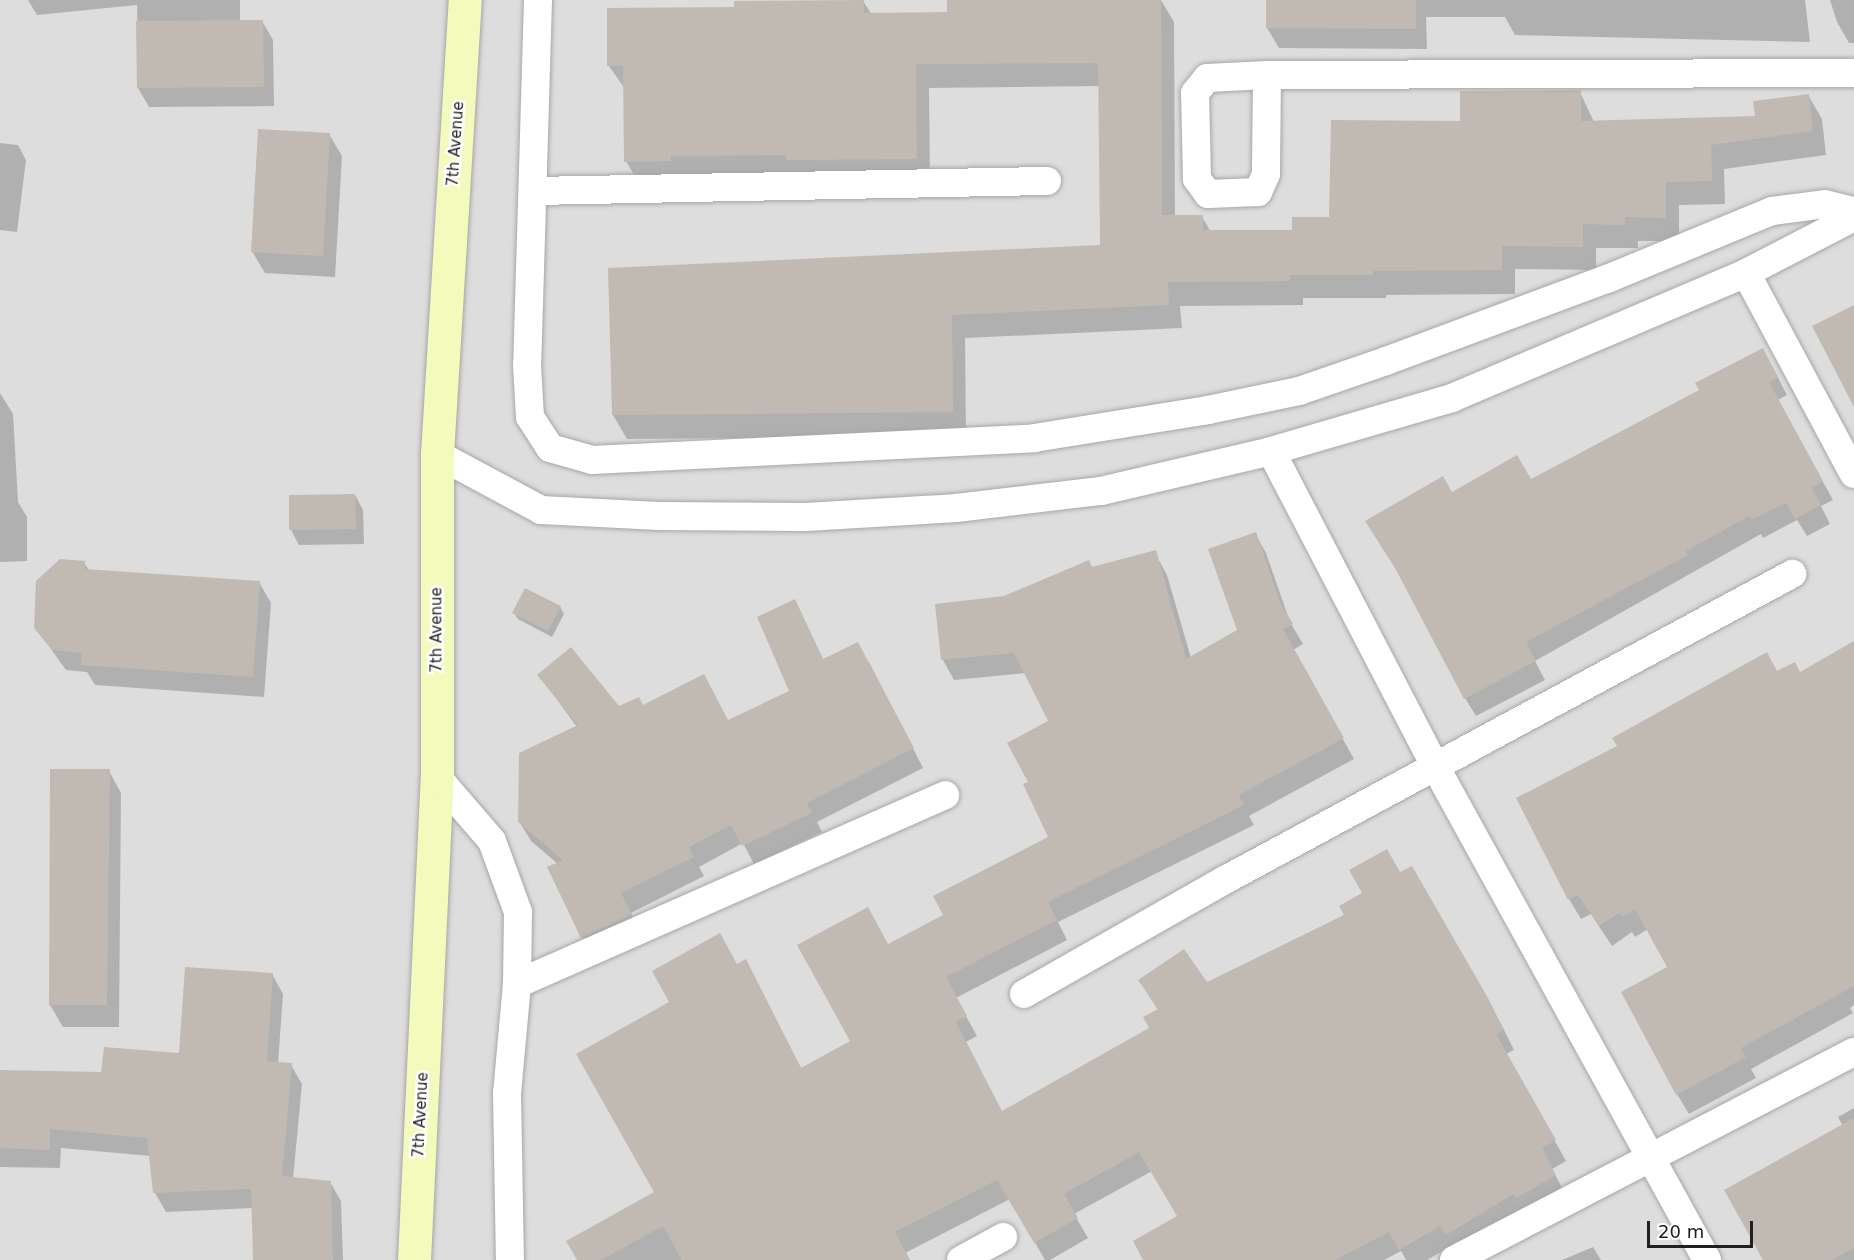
<!DOCTYPE html>
<style>
body{margin:0}
#map{position:relative;width:1854px;height:1260px;overflow:hidden;background:#f0eee6;font-family:"DejaVu Sans",sans-serif}
div>[style]{position:absolute}
[style*='--x']{left:calc(var(--x)*1px);top:calc(var(--y)*1px);width:calc(var(--w)*1px);rotate:calc(var(--a)*1deg)}
.residential>*{inset:0;background:#dedddd}
.shadow>*{inset:0;background:#0003}
.building>*{inset:0;background:#c1bab2}
.roads{filter:drop-shadow(0 0 2px #a7a7a7) drop-shadow(0 0 2px #a7a7a7)}
.street>*{height:28px;margin:-14px;padding:0 14px;transform-origin:14px;border-radius:14px;background:#fff}
.secondary>*{height:33px;margin:-16.5px;padding:0 16.5px;transform-origin:16.5px;border-radius:16.5px;background:#f3fabb}
span{translate:-50% -50%;white-space:nowrap;text-align:center;line-height:1.15;-webkit-text-stroke:5px #fff;paint-order:stroke}
.street-label{font-size:15px;color:#202020}
.scale{position:absolute;left:1647px;top:1221px;width:106px;height:27px;box-sizing:border-box;border:3px solid #202020;border-top:0;padding-left:8px;font-size:18px;line-height:21px;white-space:nowrap;color:#202020;-webkit-text-stroke:4px #fff;paint-order:stroke}
</style>
<div id="map">
<div class="residential">
<div style="clip-path:polygon(0 0,1854px 0,1854px 1260px,0 1260px)"></div>
</div>
<div class="shadow">
<div style="clip-path:polygon(28px 0,240px 0,240px 22px,262px 21px,273px 40px,274px 106px,149px 107px,138px 88px,137px 5px,37px 15px)"></div>
<div style="clip-path:polygon(948px 0,1161px 0,1174px 22px,1175px 217px,1202px 217px,1211px 232px,1294px 231px,1330px 218px,1462px 123px,1580px 92px,1594px 122px,1757px 118px,1808px 95px,1822px 119px,1826px 155px,1724px 169px,1725px 204px,1679px 205px,1679px 241px,1638px 241px,1638px 248px,1596px 248px,1596px 270px,1515px 269px,1515px 294px,1386px 295px,1386px 298px,1303px 298px,1303px 305px,1180px 306px,1182px 328px,965px 338px,966px 436px,627px 439px,613px 415px,1101px 247px,1100px 86px,929px 88px,930px 182px,640px 185px,626px 161px,625px 89px,609px 66px,736px 8px,863px 1px,872px 15px,948px 14px)"></div>
<div style="clip-path:polygon(1267px 0,1805px 0,1810px 42px,1515px 35px,1505px 17px,1426px 17px,1427px 49px,1279px 48px,1267px 28px)"></div>
<div style="clip-path:polygon(1830px 0,1854px 0,1854px 43px,1849px 43px,1837px 22px)"></div>
<div style="clip-path:polygon(329px 134px,342px 156px,335px 277px,265px 273px,252px 251px)"></div>
<div style="clip-path:polygon(0 143px,18px 145px,26px 160px,17px 232px,0 230px)"></div>
<div style="clip-path:polygon(1773px 368px,1787px 395px,1778px 400px,1833px 500px,1821px 506px,1830px 524px,1807px 536px,1797px 520px,1763px 538px,1761px 534px,1535px 661px,1545px 680px,1476px 716px,1465px 698px,1452px 494px,1530px 481px)"></div>
<div style="clip-path:polygon(0 393px,13px 414px,18px 502px,27px 517px,27px 561px,0 562px)"></div>
<div style="clip-path:polygon(355px 495px,363px 510px,364px 544px,299px 545px,291px 530px,290px 496px)"></div>
<div style="clip-path:polygon(1255px 533px,1266px 553px,1290px 622px,1303px 644px,1293px 650px,1354px 759px,1249px 816px,1254px 825px,1058px 922px,1067px 940px,956px 998px,977px 1036px,966px 1042px,1002px 1112px,1151px 1029px,1158px 1010px,1140px 981px,1207px 984px,1346px 915px,1400px 874px,1499px 1020px,1514px 1050px,1506px 1054px,1566px 1161px,1552px 1169px,1566px 1195px,1453px 1245px,1427px 1260px,1406px 1260px,1401px 1251px,1384px 1260px,1145px 1260px,1179px 1217px,1152px 1171px,1074px 1214px,1088px 1238px,1050px 1260px,1045px 1260px,1010px 1199px,905px 1253px,909px 1260px,578px 1260px,657px 1192px,737px 966px,802px 1069px,852px 1042px,888px 946px,945px 916px,1050px 837px,1031px 783px,1050px 721px,1025px 673px,954px 680px,943px 660px,937px 605px,1004px 598px,1092px 569px,1156px 555px,1167px 575px,1191px 658px,1239px 631px)"></div>
<div style="clip-path:polygon(84px 563px,89px 570px,259px 582px,271px 603px,264px 697px,95px 685px,87px 672px,66px 670px,36px 628px)"></div>
<div style="clip-path:polygon(794px 601px,824px 661px,869px 662px,923px 768px,817px 822px,822px 832px,754px 864px,743px 843px,699px 867px,704px 876px,631px 913px,641px 935px,593px 956px,582px 937px,558px 864px,531px 841px,519px 821px,577px 727px,539px 675px,619px 708px,643px 706px,728px 722px,791px 691px)"></div>
<div style="clip-path:polygon(560px 607px,564px 614px,552px 637px,518px 619px,514px 613px)"></div>
<div style="clip-path:polygon(1854px 643px,1854px 1005px,1850px 1008px,1853px 1013px,1751px 1069px,1756px 1078px,1689px 1114px,1677px 1094px,1670px 968px,1648px 929px,1635px 937px,1632px 932px,1612px 946px,1591px 914px,1581px 919px,1569px 899px,1777px 673px,1800px 674px)"></div>
<div style="clip-path:polygon(109px 771px,121px 793px,119px 1027px,63px 1027px,50px 1005px)"></div>
<div style="clip-path:polygon(272px 974px,283px 994px,278px 1064px,291px 1065px,302px 1084px,293px 1179px,330px 1182px,341px 1201px,343px 1260px,255px 1260px,253px 1208px,166px 1212px,155px 1193px,151px 1156px,61px 1148px,60px 1168px,0 1167px,0 1071px,103px 1074px,181px 1055px)"></div>
<div style="clip-path:polygon(1854px 1108px,1854px 1260px,1764px 1260px,1843px 1126px,1838px 1117px)"></div>
<div style="clip-path:polygon(1593px 1247px,1601px 1260px,1562px 1260px)"></div>
</div>
<div class="building">
<div style="clip-path:polygon(864px 0,864px 13px,947px 12px,947px 0,1161px 0,1162px 215px,1203px 215px,1203px 230px,1292px 230px,1292px 217px,1329px 217px,1331px 120px,1460px 121px,1460px 91px,1581px 90px,1581px 121px,1755px 116px,1753px 101px,1809px 94px,1813px 131px,1711px 145px,1712px 181px,1666px 182px,1666px 218px,1625px 217px,1625px 225px,1583px 224px,1583px 247px,1502px 246px,1502px 270px,1373px 271px,1373px 275px,1290px 275px,1290px 281px,1168px 282px,1169px 305px,952px 315px,953px 412px,612px 415px,608px 268px,1100px 245px,1098px 63px,916px 64px,917px 159px,786px 160px,786px 155px,671px 156px,671px 161px,624px 162px,623px 66px,607px 66px,607px 8px,734px 7px,734px 1px)"></div>
<div style="clip-path:polygon(1266px 0,1416px 0,1416px 29px,1266px 28px)"></div>
<div style="clip-path:polygon(263px 20px,264px 87px,137px 88px,136px 21px)"></div>
<div style="clip-path:polygon(258px 129px,330px 133px,323px 256px,251px 252px)"></div>
<div style="clip-path:polygon(1854px 305px,1854px 407px,1812px 326px)"></div>
<div style="clip-path:polygon(1763px 348px,1778px 377px,1769px 382px,1823px 481px,1812px 488px,1821px 505px,1795px 519px,1786px 503px,1751px 520px,1749px 516px,1686px 551px,1688px 555px,1526px 642px,1536px 661px,1464px 699px,1395px 568px,1365px 521px,1443px 476px,1452px 492px,1517px 455px,1531px 479px,1699px 390px,1695px 383px)"></div>
<div style="clip-path:polygon(355px 494px,356px 529px,289px 530px,289px 495px)"></div>
<div style="clip-path:polygon(1256px 532px,1280px 602px,1293px 624px,1283px 629px,1344px 738px,1239px 795px,1244px 805px,1048px 902px,1057px 920px,946px 977px,967px 1016px,956px 1022px,1002px 1111px,1149px 1028px,1143px 1017px,1158px 1009px,1138px 980px,1184px 949px,1207px 982px,1344px 915px,1339px 906px,1362px 893px,1349px 870px,1387px 849px,1400px 872px,1412px 866px,1488px 998px,1504px 1030px,1496px 1034px,1556px 1140px,1542px 1148px,1556px 1175px,1516px 1198px,1513px 1194px,1446px 1235px,1440px 1226px,1399px 1250px,1389px 1232px,1335px 1260px,1143px 1260px,1133px 1241px,1177px 1216px,1139px 1152px,1064px 1194px,1078px 1218px,1034px 1243px,997px 1180px,895px 1232px,910px 1260px,682px 1260px,663px 1226px,601px 1260px,577px 1260px,566px 1241px,654px 1192px,576px 1054px,669px 1002px,652px 971px,720px 933px,737px 964px,746px 959px,801px 1068px,850px 1041px,797px 945px,868px 907px,888px 944px,943px 915px,933px 896px,1048px 837px,1023px 784px,1028px 782px,1007px 743px,1048px 721px,1014px 653px,941px 660px,935px 604px,1004px 596px,1089px 560px,1092px 567px,1156px 550px,1186px 659px,1237px 630px,1208px 549px)"></div>
<div style="clip-path:polygon(60px 559px,85px 561px,85px 569px,260px 581px,253px 677px,81px 665px,82px 653px,52px 650px,34px 628px,36px 581px)"></div>
<div style="clip-path:polygon(525px 588px,561px 606px,548px 631px,512px 613px)"></div>
<div style="clip-path:polygon(795px 599px,823px 659px,858px 642px,914px 748px,807px 803px,812px 813px,742px 846px,731px 825px,689px 847px,694px 857px,621px 893px,632px 915px,581px 938px,547px 867px,563px 860px,518px 822px,519px 753px,578px 725px,537px 675px,571px 647px,619px 706px,639px 697px,643px 705px,704px 674px,728px 720px,789px 691px,757px 617px)"></div>
<div style="clip-path:polygon(1854px 641px,1854px 986px,1741px 1048px,1746px 1057px,1676px 1095px,1621px 992px,1667px 967px,1635px 909px,1622px 917px,1619px 913px,1599px 926px,1578px 895px,1568px 900px,1516px 798px,1617px 746px,1612px 738px,1767px 652px,1777px 671px,1795px 662px,1800px 672px)"></div>
<div style="clip-path:polygon(50px 769px,110px 769px,107px 1005px,49px 1005px)"></div>
<div style="clip-path:polygon(185px 967px,273px 973px,267px 1061px,292px 1063px,282px 1176px,331px 1181px,333px 1260px,253px 1260px,251px 1189px,153px 1193px,147px 1138px,50px 1129px,50px 1150px,0 1148px,0 1070px,101px 1072px,104px 1047px,179px 1053px)"></div>
<div style="clip-path:polygon(1854px 1118px,1854px 1248px,1832px 1260px,1763px 1260px,1724px 1190px)"></div>
</div>
<div class="roads">
<div class="street">
<div style="--x:538;--y:0;--w:365;--a:91.7"></div>
<div style="--x:527;--y:365;--w:52;--a:86.7"></div>
<div style="--x:530;--y:417;--w:37;--a:57"></div>
<div style="--x:550;--y:448;--w:44;--a:15.9"></div>
<div style="--x:592;--y:460;--w:443;--a:-2.8"></div>
<div style="--x:1034;--y:438;--w:176;--a:-9.1"></div>
<div style="--x:1208;--y:410;--w:93;--a:-11.8"></div>
<div style="--x:1299;--y:391;--w:92;--a:-19"></div>
<div style="--x:1386;--y:361;--w:236;--a:-20.4"></div>
<div style="--x:1607;--y:279;--w:178;--a:-22.4"></div>
<div style="--x:1772;--y:211;--w:53;--a:-7.5"></div>
<div style="--x:1825;--y:204;--w:30;--a:14"></div>
<div style="--x:1267;--y:75;--w:587;--a:-0.2"></div>
<div style="--x:1267;--y:75;--w:99;--a:90.6"></div>
<div style="--x:1266;--y:174;--w:20;--a:114"></div>
<div style="--x:1258;--y:192;--w:50;--a:177.7"></div>
<div style="--x:1208;--y:194;--w:19;--a:-126"></div>
<div style="--x:1197;--y:179;--w:86;--a:-91.3"></div>
<div style="--x:1195;--y:93;--w:19;--a:-51"></div>
<div style="--x:1207;--y:78;--w:60;--a:-2.9"></div>
<div style="--x:534;--y:191;--w:513;--a:-1.12"></div>
<div style="--x:1746;--y:273;--w:228;--a:61.8"></div>
<div style="--x:1271;--y:451;--w:355;--a:62.5"></div>
<div style="--x:1435;--y:766;--w:564;--a:61.16"></div>
<div style="--x:437;--y:454;--w:118;--a:28.3"></div>
<div style="--x:541;--y:510;--w:118;--a:2.9"></div>
<div style="--x:659;--y:516;--w:147;--a:0.4"></div>
<div style="--x:806;--y:517;--w:150;--a:-3.4"></div>
<div style="--x:956;--y:508;--w:146;--a:-6.7"></div>
<div style="--x:1101;--y:491;--w:175;--a:-13.2"></div>
<div style="--x:1271;--y:451;--w:189;--a:-16.3"></div>
<div style="--x:1452;--y:398;--w:319;--a:-23"></div>
<div style="--x:1746;--y:273;--w:122;--a:-27.4"></div>
<div style="--x:437;--y:777;--w:84;--a:49.3"></div>
<div style="--x:492;--y:841;--w:76;--a:69.9"></div>
<div style="--x:518;--y:912;--w:72;--a:90.8"></div>
<div style="--x:517;--y:984;--w:109;--a:95.2"></div>
<div style="--x:507;--y:1093;--w:167;--a:89"></div>
<div style="--x:517;--y:984;--w:468;--a:-23.8"></div>
<div style="--x:1024;--y:994;--w:229;--a:-29.6"></div>
<div style="--x:1223;--y:881;--w:647;--a:-28.35"></div>
<div style="--x:961;--y:1260;--w:48;--a:-28.7"></div>
<div style="--x:1454;--y:1260;--w:451;--a:-27.5"></div>
</div>
<div class="secondary">
<div style="--x:414;--y:1260;--w:484;--a:-87.3"></div>
<div style="--x:437;--y:777;--w:323;--a:-90"></div>
<div style="--x:437;--y:454;--w:455;--a:-86.5"></div>
</div>
</div>
<div class="street-label">
<span style="left:456px;top:144px;rotate:-86deg">7th Avenue</span>
<span style="left:437px;top:630px;rotate:-90deg">7th Avenue</span>
<span style="left:421px;top:1115px;rotate:-87deg">7th Avenue</span>
</div>
<div class="scale">20 m</div>
</div>
